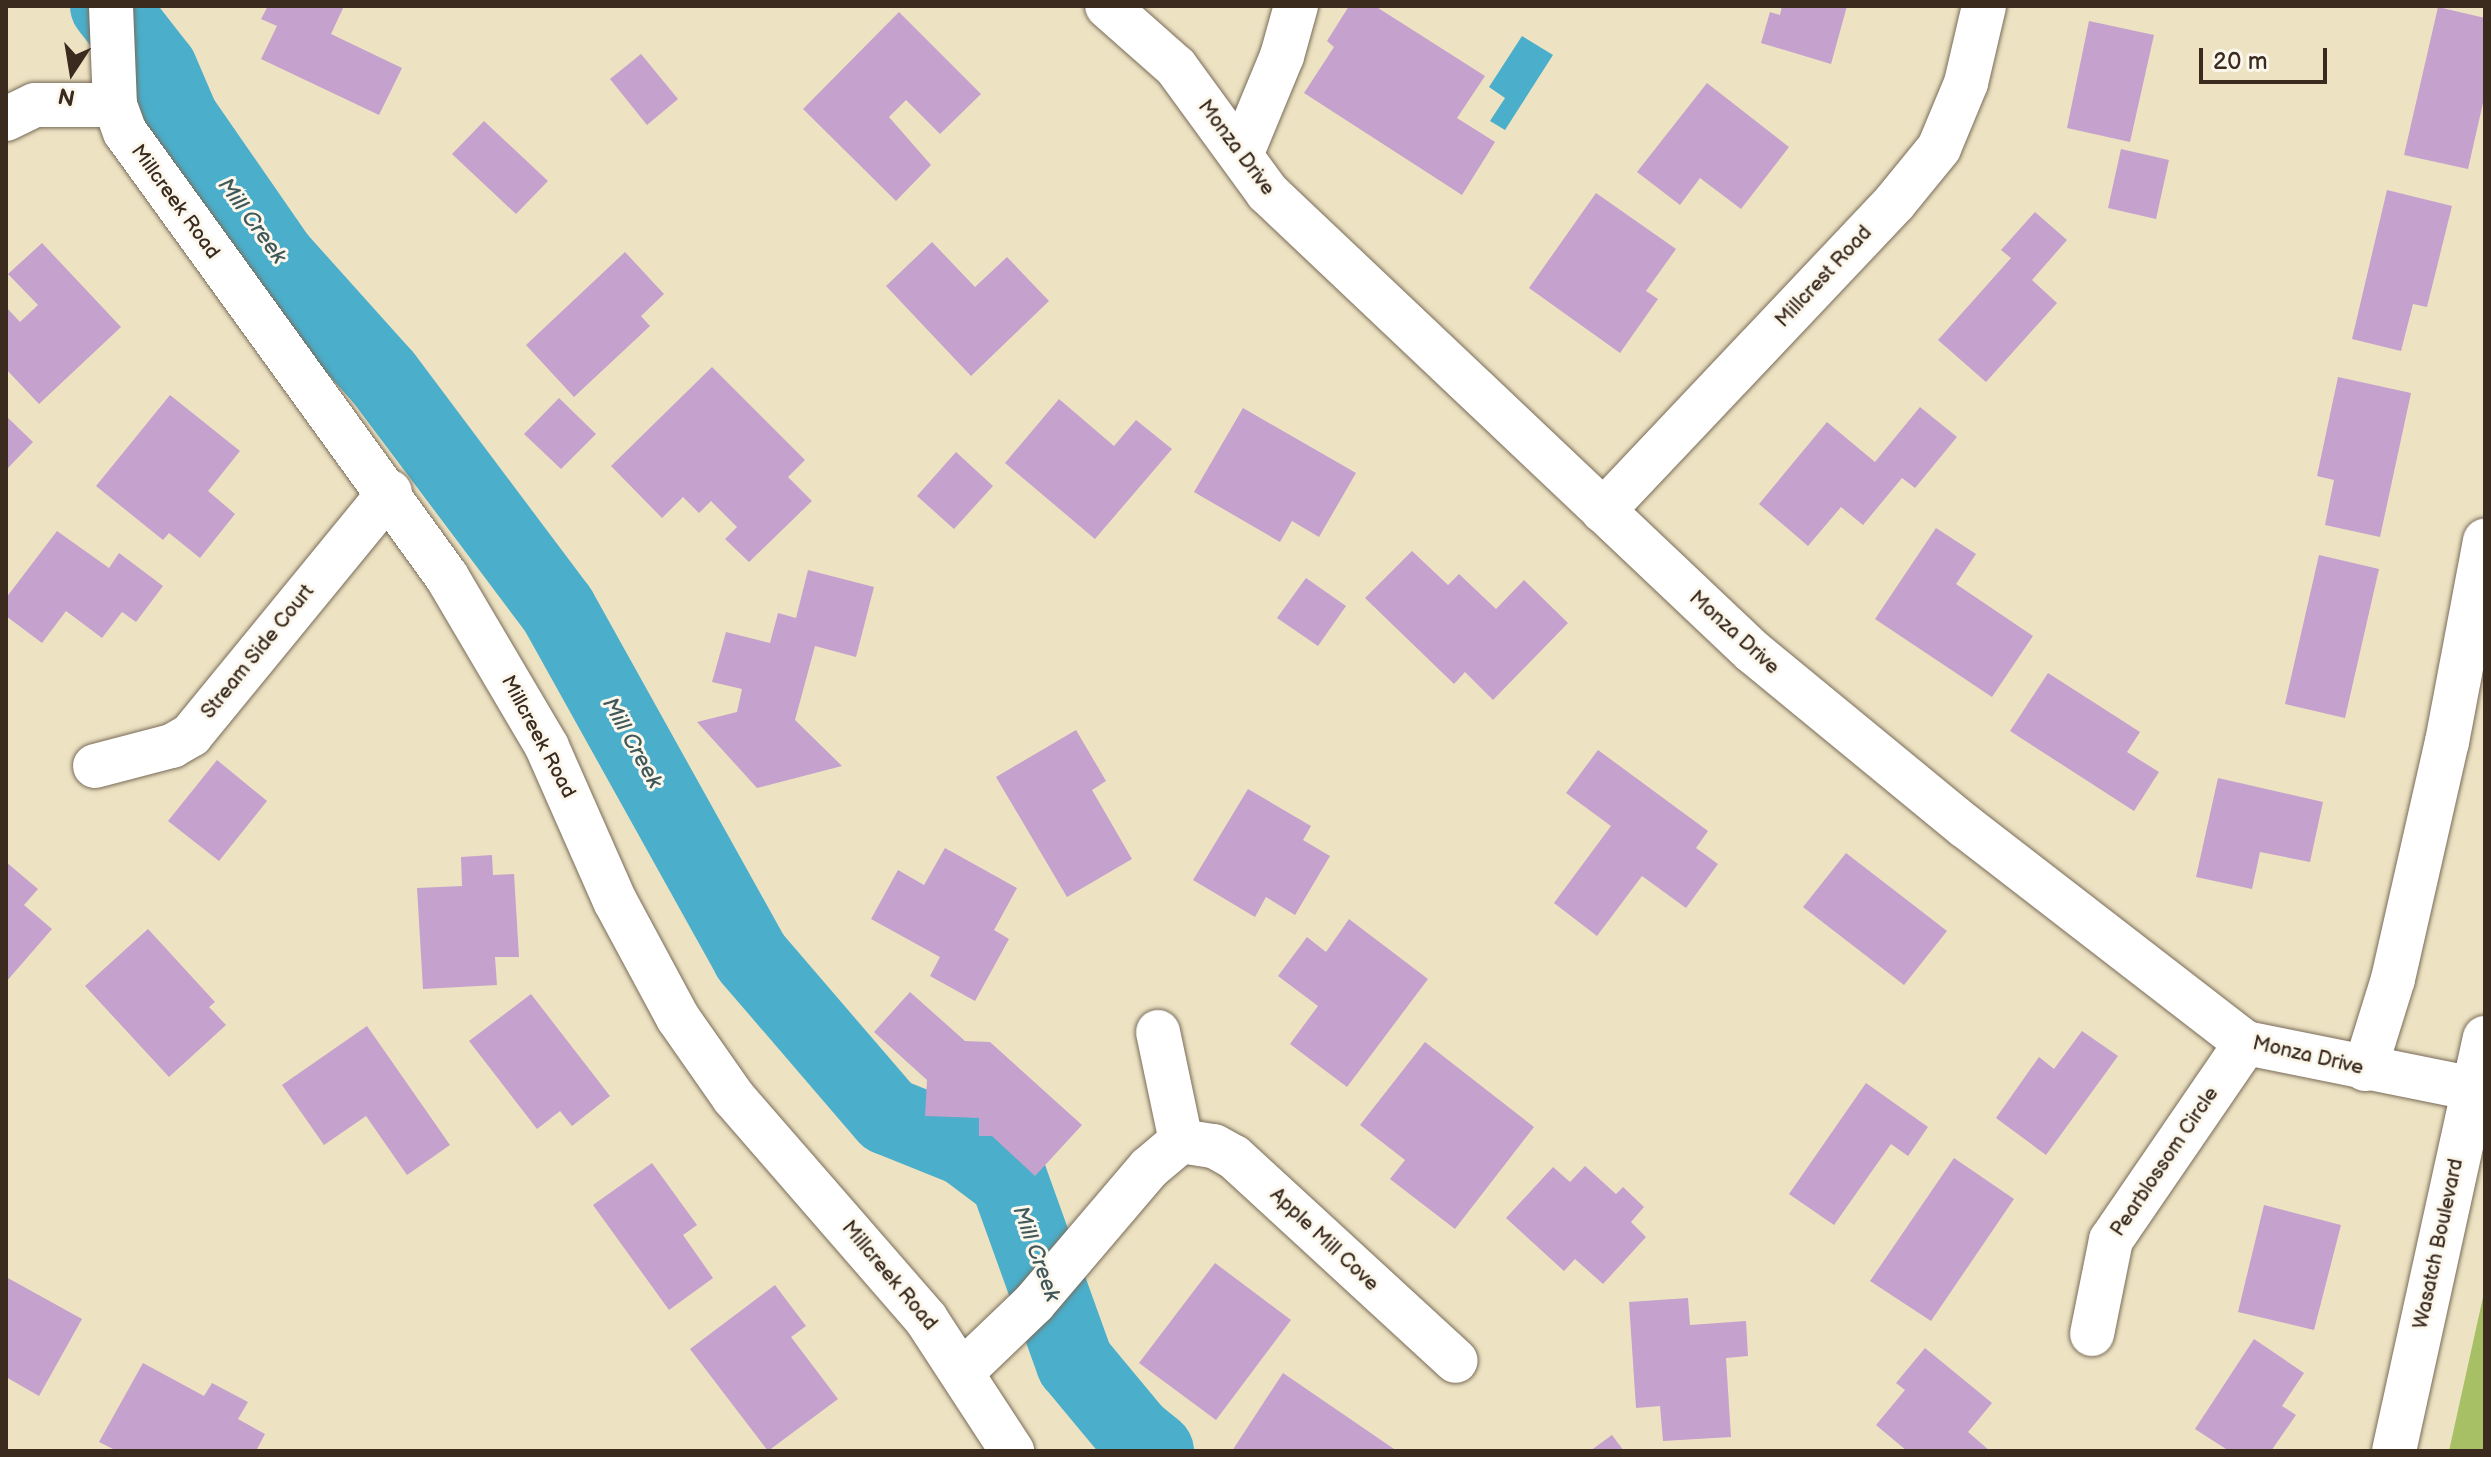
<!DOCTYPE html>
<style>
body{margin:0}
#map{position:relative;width:2491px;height:1457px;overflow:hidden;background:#ede3c3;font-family:"Balsamiq Sans",sans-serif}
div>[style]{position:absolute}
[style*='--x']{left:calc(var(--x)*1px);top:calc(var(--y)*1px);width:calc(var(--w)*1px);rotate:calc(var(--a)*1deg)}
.green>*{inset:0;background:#a7c066}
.water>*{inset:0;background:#4baeca}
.river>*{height:78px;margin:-39px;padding:0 39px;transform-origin:39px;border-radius:39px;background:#4baeca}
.building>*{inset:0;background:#c5a1cd}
.roads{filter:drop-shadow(0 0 2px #796b58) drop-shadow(0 0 2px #796b58)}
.minor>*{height:44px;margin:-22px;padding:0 22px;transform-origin:22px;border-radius:22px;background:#fff}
.major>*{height:44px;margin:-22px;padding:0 22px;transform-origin:22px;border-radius:22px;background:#fff}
span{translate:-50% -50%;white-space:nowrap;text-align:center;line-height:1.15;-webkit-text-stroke:6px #fbf7ec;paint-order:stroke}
.street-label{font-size:20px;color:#3b2a1e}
.water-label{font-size:22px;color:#41585a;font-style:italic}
.frame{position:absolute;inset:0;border:8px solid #3b2a1e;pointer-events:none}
.north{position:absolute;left:32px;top:32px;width:80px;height:80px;-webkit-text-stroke:6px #fbf7ec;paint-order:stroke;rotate:192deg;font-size:22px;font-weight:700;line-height:32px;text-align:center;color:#3b2a1e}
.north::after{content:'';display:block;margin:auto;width:28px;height:36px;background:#3b2a1e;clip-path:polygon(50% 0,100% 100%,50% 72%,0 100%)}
.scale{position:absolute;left:2199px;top:48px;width:128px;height:36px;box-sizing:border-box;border:4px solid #3b2a1e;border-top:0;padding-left:10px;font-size:24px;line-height:28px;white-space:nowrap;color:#3b2a1e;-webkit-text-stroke:6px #fbf7ec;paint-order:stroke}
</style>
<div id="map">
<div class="green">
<div style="clip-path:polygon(2485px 1288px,2485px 1451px,2449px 1451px)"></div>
</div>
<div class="water">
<div style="clip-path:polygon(1522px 36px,1553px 55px,1505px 130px,1490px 121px,1505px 98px,1489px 87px)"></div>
</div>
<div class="river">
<div style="--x:109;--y:6;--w:81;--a:52"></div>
<div style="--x:159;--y:70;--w:53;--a:66.8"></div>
<div style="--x:180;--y:119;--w:170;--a:55.3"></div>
<div style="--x:277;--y:259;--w:159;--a:48.1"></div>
<div style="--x:383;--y:377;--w:291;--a:53.1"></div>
<div style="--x:558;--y:610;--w:397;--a:60.9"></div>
<div style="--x:751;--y:957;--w:210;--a:49.3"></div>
<div style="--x:888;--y:1116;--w:83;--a:21.9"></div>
<div style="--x:965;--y:1147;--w:55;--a:36.9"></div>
<div style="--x:1009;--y:1180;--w:195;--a:70.2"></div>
<div style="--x:1075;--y:1363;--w:92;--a:50.3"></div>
<div style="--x:1134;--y:1434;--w:27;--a:39"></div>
</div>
<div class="building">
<div style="clip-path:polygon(268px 6px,344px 6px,331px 34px,402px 68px,379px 115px,261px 59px,277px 26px,261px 19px)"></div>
<div style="clip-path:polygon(1349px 6px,1375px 6px,1485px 76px,1457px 118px,1495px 142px,1462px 195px,1304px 93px,1334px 47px,1327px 41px)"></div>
<div style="clip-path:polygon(1782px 6px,1847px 6px,1831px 64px,1761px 43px,1770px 12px,1780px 15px)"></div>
<div style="clip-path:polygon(2438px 7px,2485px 18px,2485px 94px,2468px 169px,2404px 155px)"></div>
<div style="clip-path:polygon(899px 12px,981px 94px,940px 134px,906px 100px,889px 117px,931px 165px,896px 201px,803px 109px)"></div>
<div style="clip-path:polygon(2089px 21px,2154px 35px,2130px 142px,2067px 128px)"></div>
<div style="clip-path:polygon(641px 54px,678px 99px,647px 125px,610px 79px)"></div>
<div style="clip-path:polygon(1707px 83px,1789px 147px,1741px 209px,1700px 178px,1680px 205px,1637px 172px)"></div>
<div style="clip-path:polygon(484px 121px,548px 181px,516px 214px,452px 154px)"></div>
<div style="clip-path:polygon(2121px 149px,2169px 160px,2156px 219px,2108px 208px)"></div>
<div style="clip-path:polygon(2387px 190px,2452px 206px,2427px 307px,2413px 304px,2401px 351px,2352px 339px)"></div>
<div style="clip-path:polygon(1596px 193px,1676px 249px,1646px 291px,1658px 299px,1620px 353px,1529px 288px)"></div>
<div style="clip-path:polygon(2035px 212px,2067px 240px,2032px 280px,2057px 303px,1986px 382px,1938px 340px,2011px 258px,2001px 250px)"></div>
<div style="clip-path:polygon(932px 242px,975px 287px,1007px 257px,1049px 301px,971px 376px,886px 286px)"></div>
<div style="clip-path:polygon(42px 243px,121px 327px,39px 404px,6px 369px,6px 307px,20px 322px,38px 305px,8px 274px)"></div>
<div style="clip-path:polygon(625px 252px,664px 294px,641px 316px,650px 326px,574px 397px,526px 345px)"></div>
<div style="clip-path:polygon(712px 367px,805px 460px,788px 477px,812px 501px,749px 562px,725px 539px,737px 527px,711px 501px,699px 513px,683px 497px,662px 518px,611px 466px)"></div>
<div style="clip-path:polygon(2338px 377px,2411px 393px,2380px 537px,2325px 525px,2334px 480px,2317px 476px)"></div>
<div style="clip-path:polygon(170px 395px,240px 451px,208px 491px,235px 514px,200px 558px,169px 533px,163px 540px,96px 486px)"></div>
<div style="clip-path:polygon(559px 398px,596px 434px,561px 469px,524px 434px)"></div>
<div style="clip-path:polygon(1059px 399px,1114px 446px,1136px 420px,1172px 449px,1095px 539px,1005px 463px)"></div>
<div style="clip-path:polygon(1920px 407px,1957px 437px,1915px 488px,1902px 478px,1863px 525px,1841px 507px,1808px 546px,1759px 504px,1827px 422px,1875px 462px)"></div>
<div style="clip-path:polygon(1243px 408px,1356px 473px,1319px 537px,1292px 521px,1280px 542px,1194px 492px)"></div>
<div style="clip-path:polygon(6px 416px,33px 442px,6px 470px)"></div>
<div style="clip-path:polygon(956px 452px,993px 486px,954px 529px,917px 496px)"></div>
<div style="clip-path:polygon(1936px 528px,1976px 554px,1956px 584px,2033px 636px,1992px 697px,1875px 619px)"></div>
<div style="clip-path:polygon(57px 531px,109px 568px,119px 553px,163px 586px,136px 622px,122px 612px,102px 638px,66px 611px,42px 643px,6px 616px,6px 598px)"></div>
<div style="clip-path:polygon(1412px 551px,1448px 585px,1459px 574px,1496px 609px,1524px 580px,1568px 623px,1493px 700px,1465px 672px,1454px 684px,1365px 598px)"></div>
<div style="clip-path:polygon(2319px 555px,2379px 569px,2345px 718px,2285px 704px)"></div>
<div style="clip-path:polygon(808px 570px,874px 587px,856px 657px,815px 646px,795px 720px,842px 766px,757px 788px,697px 722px,737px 712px,742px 689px,712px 682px,726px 632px,770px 643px,778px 613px,796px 618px)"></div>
<div style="clip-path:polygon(1306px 578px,1346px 606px,1318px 646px,1277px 618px)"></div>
<div style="clip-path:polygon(2048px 673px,2140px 732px,2127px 752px,2159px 772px,2134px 811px,2010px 731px)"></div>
<div style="clip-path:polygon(1076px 730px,1106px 781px,1092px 790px,1132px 859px,1067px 897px,996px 777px)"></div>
<div style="clip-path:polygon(1598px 750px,1708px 831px,1696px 848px,1718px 864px,1686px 908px,1642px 876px,1597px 936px,1554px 903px,1611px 826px,1566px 793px)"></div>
<div style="clip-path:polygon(217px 760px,267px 801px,219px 861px,168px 821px)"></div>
<div style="clip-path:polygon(2218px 778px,2323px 802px,2310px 862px,2260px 852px,2252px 889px,2196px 877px)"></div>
<div style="clip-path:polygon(1248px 789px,1311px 826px,1303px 840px,1330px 856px,1295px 915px,1266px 897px,1255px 917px,1193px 880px)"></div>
<div style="clip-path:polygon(945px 848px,1017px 888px,994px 930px,1009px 939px,975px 1001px,930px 976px,940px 957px,871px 919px,898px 870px,924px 885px)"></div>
<div style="clip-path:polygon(1846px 853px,1947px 931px,1904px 985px,1803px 907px)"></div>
<div style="clip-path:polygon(492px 855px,493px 875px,514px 874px,519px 957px,495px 957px,497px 985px,423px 989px,417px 888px,462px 886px,461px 857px)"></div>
<div style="clip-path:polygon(6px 862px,38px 889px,24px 905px,52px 929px,6px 982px)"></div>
<div style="clip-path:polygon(1349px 919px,1428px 979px,1347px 1087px,1290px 1044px,1318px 1006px,1278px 976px,1307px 937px,1326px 952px)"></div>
<div style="clip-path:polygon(148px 929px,215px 1002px,209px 1007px,226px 1025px,169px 1077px,85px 986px)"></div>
<div style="clip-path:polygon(910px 992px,965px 1041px,990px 1042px,1082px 1125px,1035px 1176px,992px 1136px,979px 1136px,979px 1118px,925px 1116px,927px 1080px,874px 1032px)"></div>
<div style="clip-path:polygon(531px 994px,610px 1096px,572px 1126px,560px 1111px,537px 1129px,469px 1041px)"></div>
<div style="clip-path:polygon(367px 1026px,450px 1145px,407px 1175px,366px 1116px,324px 1145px,282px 1085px)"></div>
<div style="clip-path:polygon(2082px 1031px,2118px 1056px,2046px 1155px,1996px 1118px,2039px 1057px,2054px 1069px)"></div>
<div style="clip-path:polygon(1425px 1042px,1534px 1127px,1455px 1229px,1390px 1179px,1405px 1160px,1360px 1125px)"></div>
<div style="clip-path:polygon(1866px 1083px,1928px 1127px,1908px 1156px,1891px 1144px,1834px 1225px,1789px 1194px)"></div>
<div style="clip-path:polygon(1954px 1158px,2014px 1199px,1931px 1321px,1870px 1281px)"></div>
<div style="clip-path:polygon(652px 1163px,697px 1225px,683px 1235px,713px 1278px,669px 1310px,593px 1205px)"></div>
<div style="clip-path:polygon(1585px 1166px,1616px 1194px,1623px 1187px,1644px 1207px,1631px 1222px,1646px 1237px,1603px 1284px,1575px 1259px,1564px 1271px,1506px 1218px,1553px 1167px,1570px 1182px)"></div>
<div style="clip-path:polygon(2264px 1205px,2341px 1225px,2314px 1330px,2238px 1312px)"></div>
<div style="clip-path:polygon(1215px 1263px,1291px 1320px,1216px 1420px,1139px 1363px)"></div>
<div style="clip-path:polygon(6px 1277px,82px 1319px,39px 1396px,6px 1377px)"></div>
<div style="clip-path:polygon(775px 1285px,806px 1326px,791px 1337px,838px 1399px,768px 1451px,690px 1349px)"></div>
<div style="clip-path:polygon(1688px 1298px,1690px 1325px,1746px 1321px,1748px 1356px,1726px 1358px,1731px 1437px,1663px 1441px,1660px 1406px,1636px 1408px,1629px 1302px)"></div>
<div style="clip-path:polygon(2254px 1339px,2304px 1373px,2282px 1406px,2296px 1415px,2271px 1451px,2229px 1451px,2195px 1429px)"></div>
<div style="clip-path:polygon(1925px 1348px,1992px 1403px,1968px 1432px,1990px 1451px,1907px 1451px,1876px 1425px,1905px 1390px,1896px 1383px)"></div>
<div style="clip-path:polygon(143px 1363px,204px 1396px,212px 1383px,248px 1402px,238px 1419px,265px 1434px,256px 1451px,117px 1451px,99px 1442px)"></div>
<div style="clip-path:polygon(1283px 1373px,1397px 1451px,1232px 1451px)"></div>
<div style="clip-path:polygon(1612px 1435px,1624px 1451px,1590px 1451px)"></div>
</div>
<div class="roads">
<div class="minor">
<div style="--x:111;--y:6;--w:99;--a:87.7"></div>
<div style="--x:115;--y:105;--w:29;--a:70"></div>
<div style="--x:125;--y:132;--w:549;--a:54.11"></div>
<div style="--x:447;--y:577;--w:197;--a:59.5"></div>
<div style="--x:547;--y:747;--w:168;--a:66.2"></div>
<div style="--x:615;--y:901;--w:133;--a:61.7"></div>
<div style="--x:678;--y:1018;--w:98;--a:55"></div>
<div style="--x:734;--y:1098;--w:293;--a:49"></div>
<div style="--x:926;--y:1319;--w:158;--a:56.9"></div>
<div style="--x:1107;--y:6;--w:92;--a:41.5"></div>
<div style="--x:1176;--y:67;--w:155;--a:53.9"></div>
<div style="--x:1267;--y:192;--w:669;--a:43.43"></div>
<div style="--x:1753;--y:652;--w:274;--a:39.4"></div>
<div style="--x:1965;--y:826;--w:355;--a:37.7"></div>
<div style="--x:2246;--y:1043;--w:233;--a:11.4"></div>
<div style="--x:6;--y:119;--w:32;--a:-26"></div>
<div style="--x:35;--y:105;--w:80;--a:0"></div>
<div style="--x:1241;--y:155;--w:107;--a:-67.5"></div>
<div style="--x:1282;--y:56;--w:52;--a:-74.4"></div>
<div style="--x:1603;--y:511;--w:425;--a:-46.6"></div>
<div style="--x:1895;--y:202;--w:70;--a:-50.8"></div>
<div style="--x:1939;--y:148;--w:70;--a:-67.4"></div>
<div style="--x:1966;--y:83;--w:79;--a:-76.8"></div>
<div style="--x:95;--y:766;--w:80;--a:-14.6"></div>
<div style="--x:172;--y:746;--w:22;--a:-30"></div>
<div style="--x:191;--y:735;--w:314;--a:-50.7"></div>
<div style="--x:1158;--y:1032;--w:111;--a:78.1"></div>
<div style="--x:2365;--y:1069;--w:94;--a:-72.7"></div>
<div style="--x:2393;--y:979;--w:243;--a:-77.2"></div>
<div style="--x:2447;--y:742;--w:205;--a:-79.3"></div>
<div style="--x:2092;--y:1334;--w:96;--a:-78.6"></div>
<div style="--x:2111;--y:1240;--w:239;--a:-55.6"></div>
<div style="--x:962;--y:1372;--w:100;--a:-43.8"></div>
<div style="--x:1034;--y:1303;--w:177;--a:-49.6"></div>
<div style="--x:1149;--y:1168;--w:42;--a:-40.2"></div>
<div style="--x:1181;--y:1141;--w:33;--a:9"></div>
<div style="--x:1214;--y:1146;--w:23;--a:29"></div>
<div style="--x:1234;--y:1157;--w:301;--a:42.6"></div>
</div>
<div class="major">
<div style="--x:2394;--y:1451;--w:423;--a:-77.6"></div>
</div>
</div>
<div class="street-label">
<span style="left:1236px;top:148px;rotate:53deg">Monza Drive</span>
<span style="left:175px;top:202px;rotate:54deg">Millcreek Road</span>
<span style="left:1824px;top:277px;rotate:-47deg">Millcrest Road</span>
<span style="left:1734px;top:633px;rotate:42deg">Monza Drive</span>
<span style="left:258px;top:652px;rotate:-51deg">Stream Side Court</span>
<span style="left:538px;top:737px;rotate:62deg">Millcreek Road</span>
<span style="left:2308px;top:1056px;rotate:13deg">Monza Drive</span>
<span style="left:2165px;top:1162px;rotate:-56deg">Pearblossom Circle</span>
<span style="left:1324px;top:1240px;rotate:43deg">Apple Mill Cove</span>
<span style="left:2439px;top:1244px;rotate:-78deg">Wasatch Boulevard</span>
<span style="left:889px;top:1276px;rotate:50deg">Millcreek Road</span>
</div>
<div class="water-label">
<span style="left:252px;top:221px;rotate:54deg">Mill Creek</span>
<span style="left:632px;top:743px;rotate:61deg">Mill Creek</span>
<span style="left:1036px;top:1254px;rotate:70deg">Mill Creek</span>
</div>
<div class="frame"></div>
<div class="north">N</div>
<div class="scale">20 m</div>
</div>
